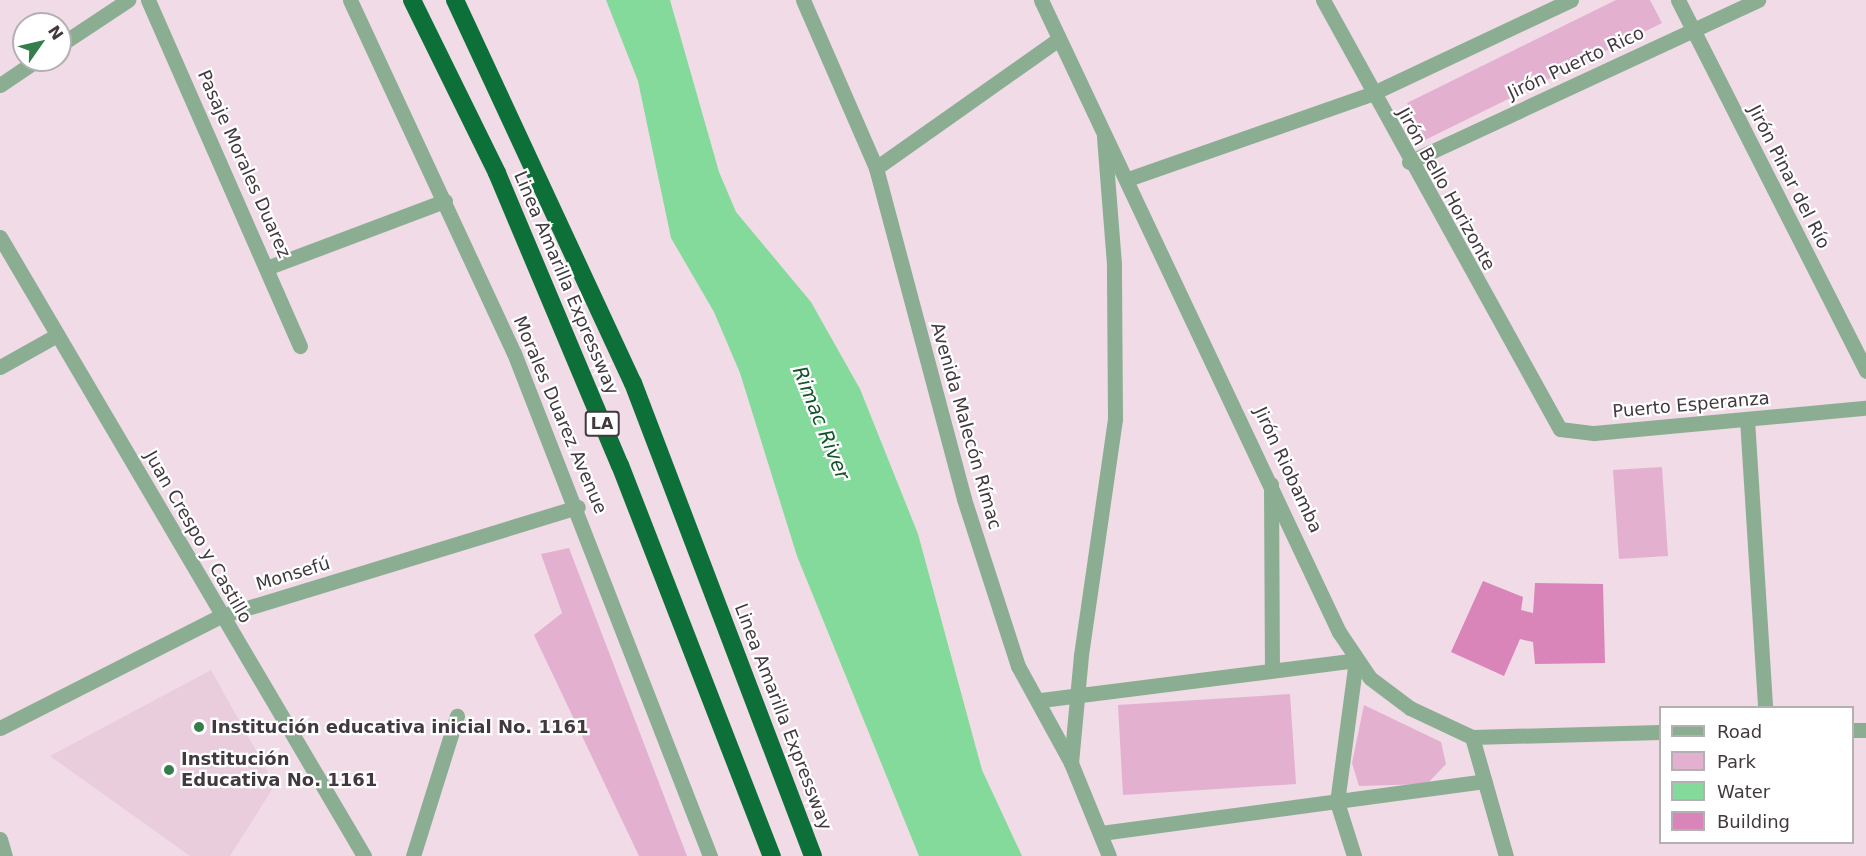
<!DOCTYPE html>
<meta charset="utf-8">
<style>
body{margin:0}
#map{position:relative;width:1866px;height:856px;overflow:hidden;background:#f0dbe7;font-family:"DejaVu Sans",sans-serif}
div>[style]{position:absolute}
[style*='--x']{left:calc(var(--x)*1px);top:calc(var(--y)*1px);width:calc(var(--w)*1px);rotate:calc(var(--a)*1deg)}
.built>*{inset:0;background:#e9cddd}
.green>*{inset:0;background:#e4b0d0}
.water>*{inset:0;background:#84da9b}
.building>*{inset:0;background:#d985ba}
.minor>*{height:15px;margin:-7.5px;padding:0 7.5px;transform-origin:7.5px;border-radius:7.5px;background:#8bae93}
.highway>*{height:18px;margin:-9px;padding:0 9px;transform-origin:9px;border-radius:9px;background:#0d7038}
.dots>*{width:16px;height:16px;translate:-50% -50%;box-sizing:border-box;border:3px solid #fff;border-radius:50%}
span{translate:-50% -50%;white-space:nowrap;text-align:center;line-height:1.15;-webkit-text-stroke:4.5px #fff;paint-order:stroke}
.shield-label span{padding:2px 4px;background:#fff;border:2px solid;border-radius:4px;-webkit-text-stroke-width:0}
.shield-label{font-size:16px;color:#41393e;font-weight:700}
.street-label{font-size:18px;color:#41393e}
.poi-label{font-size:18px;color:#41393e;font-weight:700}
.left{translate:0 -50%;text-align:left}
.water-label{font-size:20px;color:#14532b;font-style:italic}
.legend{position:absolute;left:1659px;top:706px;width:195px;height:138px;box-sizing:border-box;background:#fff;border:2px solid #b3b0b2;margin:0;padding:8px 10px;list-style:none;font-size:18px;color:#41393e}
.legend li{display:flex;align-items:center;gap:12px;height:30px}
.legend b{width:30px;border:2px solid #b3b0b2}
.north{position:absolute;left:12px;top:12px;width:60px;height:60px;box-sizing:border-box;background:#fff;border:2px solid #b3b0b2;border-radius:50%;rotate:56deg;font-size:16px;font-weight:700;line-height:24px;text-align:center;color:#41393e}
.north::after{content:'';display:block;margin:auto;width:21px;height:27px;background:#347e4c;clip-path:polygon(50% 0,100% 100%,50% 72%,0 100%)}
</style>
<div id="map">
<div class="built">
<div style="clip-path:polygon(211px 670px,275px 785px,230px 856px,190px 856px,50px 756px)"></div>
</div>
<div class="green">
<div style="clip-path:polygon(1616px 0,1650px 0,1662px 23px,1425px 140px,1407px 103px)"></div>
<div style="clip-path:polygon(1662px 467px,1668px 556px,1619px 559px,1613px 470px)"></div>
<div style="clip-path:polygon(569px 548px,687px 856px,639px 856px,534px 635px,562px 613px,541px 554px)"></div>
<div style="clip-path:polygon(1290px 694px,1296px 784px,1123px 795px,1118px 705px)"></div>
<div style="clip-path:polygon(1364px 705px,1441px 742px,1446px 764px,1427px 784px,1359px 786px,1352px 763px)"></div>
</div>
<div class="water">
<div style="clip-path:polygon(606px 0,670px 0,719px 172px,736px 212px,811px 302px,860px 389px,918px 534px,982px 770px,1022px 856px,919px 856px,797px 556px,740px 373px,714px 312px,671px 238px,638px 81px)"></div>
</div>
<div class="building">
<div style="clip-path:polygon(1483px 581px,1523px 597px,1521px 610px,1533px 613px,1535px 583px,1603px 584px,1605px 663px,1535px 664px,1533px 642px,1520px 639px,1504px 676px,1451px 652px)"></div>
</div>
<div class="minor">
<div style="--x:148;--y:0;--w:378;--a:66.3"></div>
<div style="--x:350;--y:0;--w:389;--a:65.1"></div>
<div style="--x:514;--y:353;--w:540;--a:68.71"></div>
<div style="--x:803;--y:0;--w:183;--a:66.5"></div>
<div style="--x:876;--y:168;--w:342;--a:75.1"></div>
<div style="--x:964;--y:499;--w:176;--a:72.1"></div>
<div style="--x:1018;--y:666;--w:111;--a:61.3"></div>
<div style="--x:1071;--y:763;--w:100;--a:67.8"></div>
<div style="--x:1041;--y:0;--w:699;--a:64.76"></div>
<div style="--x:1339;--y:632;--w:55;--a:56"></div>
<div style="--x:1370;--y:678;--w:50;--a:36.9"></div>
<div style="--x:1410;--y:708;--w:68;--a:25.1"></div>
<div style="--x:1472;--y:737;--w:188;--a:-1.5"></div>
<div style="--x:1323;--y:0;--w:490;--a:61.1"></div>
<div style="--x:1560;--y:429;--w:34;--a:7"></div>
<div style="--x:1594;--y:433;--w:273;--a:-5.3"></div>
<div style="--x:1678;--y:0;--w:416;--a:63.1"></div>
<div style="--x:60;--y:45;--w:82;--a:-33.5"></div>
<div style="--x:0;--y:85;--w:45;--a:-34"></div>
<div style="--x:1409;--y:162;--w:385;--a:-24.9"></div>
<div style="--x:876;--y:168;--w:220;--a:-35.2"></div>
<div style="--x:1128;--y:179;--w:257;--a:-19.3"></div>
<div style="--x:1371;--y:94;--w:221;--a:-25.2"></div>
<div style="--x:0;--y:237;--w:718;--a:59.54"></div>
<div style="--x:269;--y:267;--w:188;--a:-20.6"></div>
<div style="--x:0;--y:367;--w:65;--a:-29.3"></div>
<div style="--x:1747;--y:419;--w:290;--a:86.4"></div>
<div style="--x:1271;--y:484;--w:186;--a:89.7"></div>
<div style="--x:1041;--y:700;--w:318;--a:-7.2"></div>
<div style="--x:1356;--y:660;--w:143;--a:97.6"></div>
<div style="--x:1337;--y:802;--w:57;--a:72.5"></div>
<div style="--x:0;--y:728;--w:248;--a:-26.9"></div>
<div style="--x:221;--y:616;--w:373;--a:-17"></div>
<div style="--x:1852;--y:730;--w:14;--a:0"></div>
<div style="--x:1472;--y:737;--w:124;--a:74.1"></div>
<div style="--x:1071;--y:763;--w:108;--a:-84.7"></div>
<div style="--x:1081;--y:655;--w:238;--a:-81.8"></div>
<div style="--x:1115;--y:419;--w:155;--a:-90.4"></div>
<div style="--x:1114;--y:264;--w:128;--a:-94.5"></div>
<div style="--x:1101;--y:833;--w:387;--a:-7.7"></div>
<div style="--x:0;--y:839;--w:18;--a:74"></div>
<div style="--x:413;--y:856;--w:147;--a:-72.6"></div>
</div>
<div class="highway">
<div style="--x:412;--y:0;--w:193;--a:63.8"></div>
<div style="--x:497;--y:173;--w:317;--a:67.2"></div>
<div style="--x:620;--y:465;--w:420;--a:68.8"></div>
<div style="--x:455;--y:0;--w:422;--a:65.1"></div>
<div style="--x:633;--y:383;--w:506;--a:69.17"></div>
</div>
<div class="dots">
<div style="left:199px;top:727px;background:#347e4c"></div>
<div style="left:169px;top:770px;background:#347e4c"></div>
</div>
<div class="shield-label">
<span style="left:602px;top:424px">LA</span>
</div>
<div class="street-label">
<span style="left:1576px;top:63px;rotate:-25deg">Jirón Puerto Rico</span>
<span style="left:244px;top:164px;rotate:66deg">Pasaje Morales Duarez</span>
<span style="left:1789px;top:177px;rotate:63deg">Jirón Pinar del Río</span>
<span style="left:1446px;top:189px;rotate:61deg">Jirón Bello Horizonte</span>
<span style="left:566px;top:283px;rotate:67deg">Linea Amarilla Expressway</span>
<span style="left:1691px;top:405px;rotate:-5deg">Puerto Esperanza</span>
<span style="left:560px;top:415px;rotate:67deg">Morales Duarez Avenue</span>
<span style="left:966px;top:426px;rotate:74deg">Avenida Malecón Rímac</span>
<span style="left:1288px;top:470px;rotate:65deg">Jirón Riobamba</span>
<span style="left:198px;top:537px;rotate:60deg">Juan Crespo y Castillo</span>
<span style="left:293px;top:574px;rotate:-17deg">Monsefú</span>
<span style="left:783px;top:717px;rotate:69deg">Linea Amarilla Expressway</span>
</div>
<div class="poi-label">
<span class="left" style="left:211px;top:727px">Institución educativa inicial No. 1161</span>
<span class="left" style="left:181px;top:770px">Institución<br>Educativa No. 1161</span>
</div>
<div class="water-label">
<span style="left:821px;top:423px;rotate:68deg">Rimac River</span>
</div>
<ul class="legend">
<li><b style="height:8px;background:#8bae93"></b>Road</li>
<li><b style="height:16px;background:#e4b0d0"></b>Park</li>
<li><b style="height:16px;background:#84da9b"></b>Water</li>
<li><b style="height:16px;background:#d985ba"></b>Building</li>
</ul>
<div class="north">N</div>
</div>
